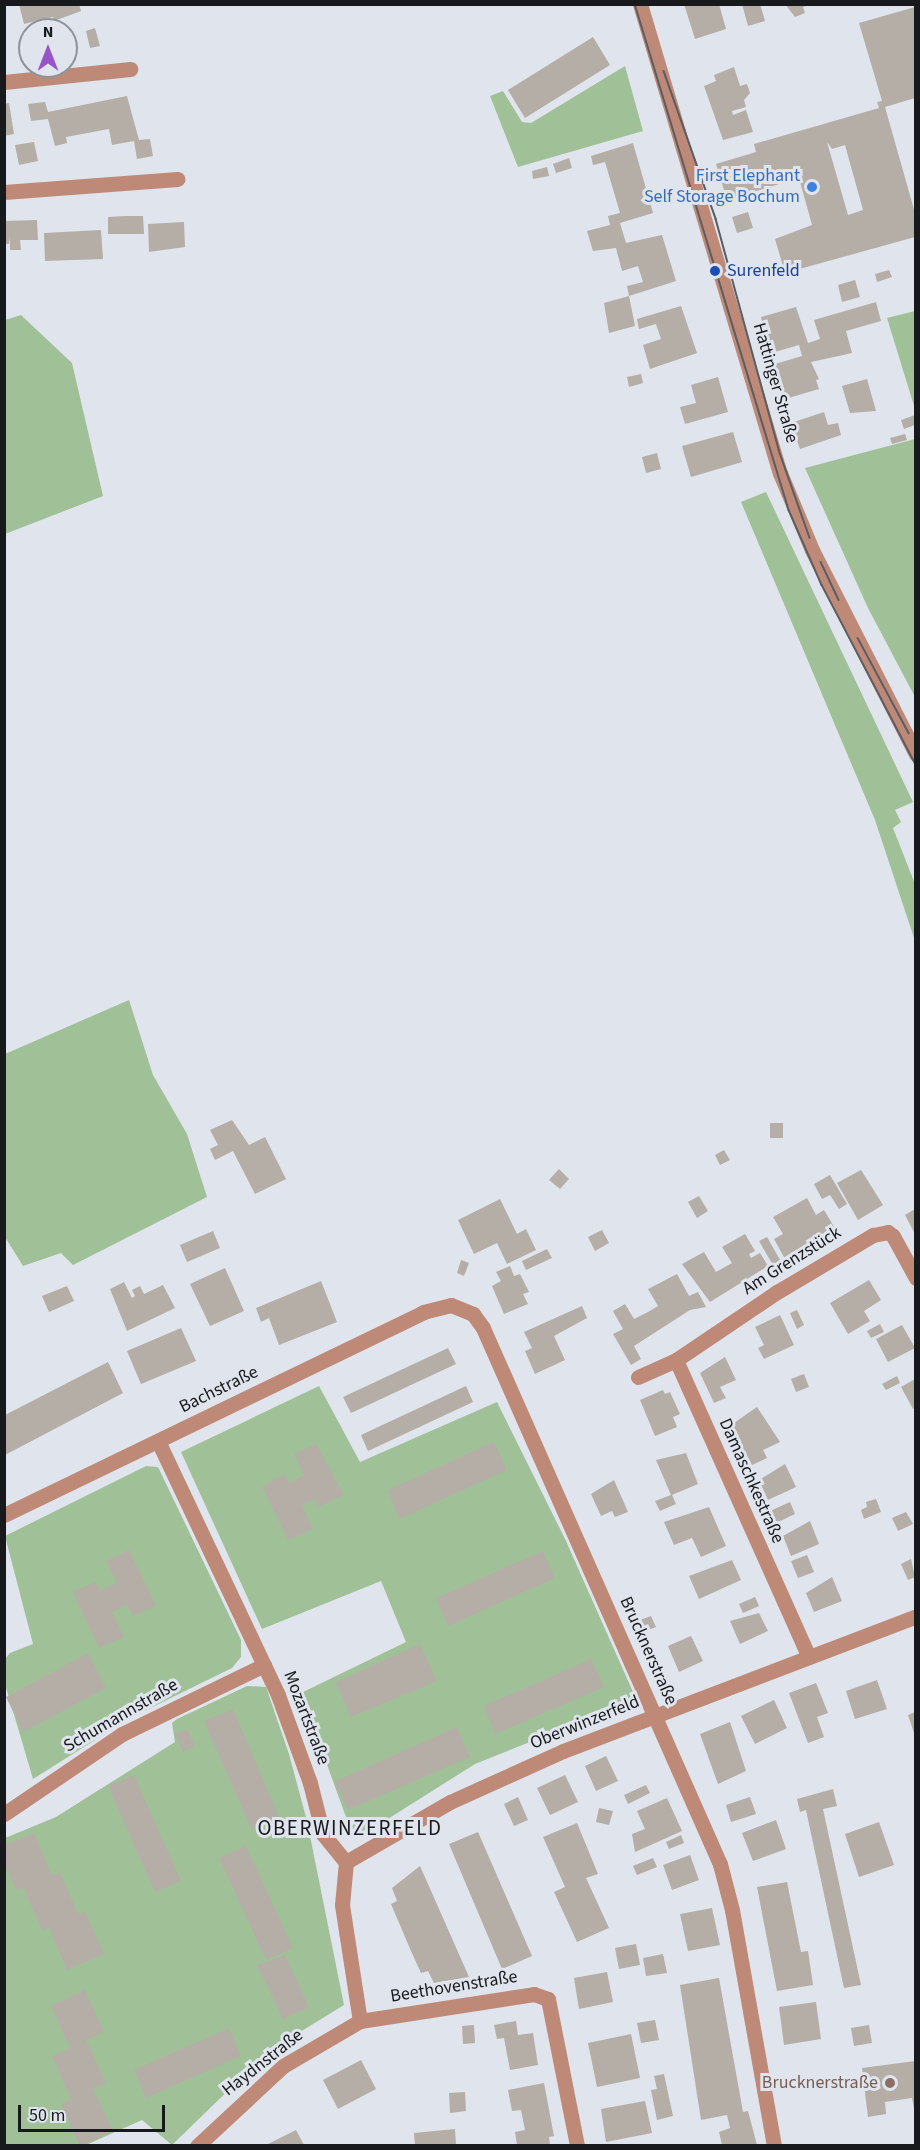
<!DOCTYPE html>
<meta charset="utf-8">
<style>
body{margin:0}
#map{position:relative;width:920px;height:2150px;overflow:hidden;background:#dfe4ed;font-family:"Source Sans 3",sans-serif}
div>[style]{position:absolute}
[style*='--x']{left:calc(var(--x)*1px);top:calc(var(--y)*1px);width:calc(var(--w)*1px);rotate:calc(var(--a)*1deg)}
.green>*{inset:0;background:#a0c197}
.building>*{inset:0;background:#b4aea6}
.minor>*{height:15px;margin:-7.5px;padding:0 7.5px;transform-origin:7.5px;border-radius:7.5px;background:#bf8977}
.tertiary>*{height:15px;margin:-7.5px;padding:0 7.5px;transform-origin:7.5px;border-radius:7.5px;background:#bf8977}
.tram>*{height:1.5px;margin:-0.75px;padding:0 0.75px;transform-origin:0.75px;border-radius:0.75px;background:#5a5d62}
.dots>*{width:16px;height:16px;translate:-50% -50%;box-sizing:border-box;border:3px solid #dfe4ed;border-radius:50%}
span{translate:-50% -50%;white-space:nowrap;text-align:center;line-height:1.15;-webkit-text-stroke:6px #dfe4ed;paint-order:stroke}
.shop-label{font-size:18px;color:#366cbe}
.right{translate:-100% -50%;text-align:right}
.transit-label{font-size:18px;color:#164399}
.left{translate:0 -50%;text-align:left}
.street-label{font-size:18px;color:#18191c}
.education-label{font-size:18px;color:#785e54}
.quarter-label{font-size:21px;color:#18191c;letter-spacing:1.5px}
.frame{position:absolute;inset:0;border:6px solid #18191c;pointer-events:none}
.north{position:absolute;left:18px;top:18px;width:60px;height:60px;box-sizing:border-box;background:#dfe4ed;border:2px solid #8f9399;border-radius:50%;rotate:0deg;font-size:16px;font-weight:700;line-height:24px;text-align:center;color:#18191c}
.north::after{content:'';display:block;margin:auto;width:21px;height:27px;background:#9854c9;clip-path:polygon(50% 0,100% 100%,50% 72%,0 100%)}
.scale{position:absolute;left:18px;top:2105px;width:147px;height:27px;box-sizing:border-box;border:3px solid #18191c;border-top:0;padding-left:8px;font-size:18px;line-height:21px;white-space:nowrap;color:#18191c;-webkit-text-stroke:4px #dfe4ed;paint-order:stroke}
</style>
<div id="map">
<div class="green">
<div style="clip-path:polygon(625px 66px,643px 131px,518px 167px,490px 96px,503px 91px,522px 122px,531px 123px)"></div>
<div style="clip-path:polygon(915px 311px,916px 311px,915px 409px,887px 318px)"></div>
<div style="clip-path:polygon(21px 315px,72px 363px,103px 496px,5px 534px,5px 320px)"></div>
<div style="clip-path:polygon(915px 439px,916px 439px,915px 697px,868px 608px,805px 468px)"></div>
<div style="clip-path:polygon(766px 492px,913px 802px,895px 810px,901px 822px,893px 828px,915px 884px,915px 941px,875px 820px,741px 502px)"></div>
<div style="clip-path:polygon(129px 1000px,153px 1075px,187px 1134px,207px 1197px,73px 1265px,61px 1253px,23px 1266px,5px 1237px,5px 1054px)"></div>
<div style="clip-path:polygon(319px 1386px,360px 1462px,497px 1402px,566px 1541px,633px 1692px,630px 1702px,475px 1764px,364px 1834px,350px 1828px,301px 1693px,406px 1642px,381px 1581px,262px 1629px,181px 1452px)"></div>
<div style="clip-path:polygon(146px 1466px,158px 1467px,241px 1640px,241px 1657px,232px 1668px,130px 1718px,33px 1779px,5px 1684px,4px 1660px,10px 1653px,33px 1644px,5px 1536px)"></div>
<div style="clip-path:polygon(247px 1686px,266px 1687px,289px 1754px,307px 1821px,344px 2005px,269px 2051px,172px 2145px,142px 2120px,86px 2145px,5px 2146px,5px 1838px,56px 1817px,175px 1742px,172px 1723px,177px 1719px)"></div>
</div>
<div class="building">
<div style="clip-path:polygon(19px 4px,79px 4px,81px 11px,54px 21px,53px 17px,24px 24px)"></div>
<div style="clip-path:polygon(684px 4px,719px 4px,726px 29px,695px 39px)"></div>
<div style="clip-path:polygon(742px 4px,760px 4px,765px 21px,748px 26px)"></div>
<div style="clip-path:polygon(785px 4px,810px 4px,810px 5px,803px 7px,805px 13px,795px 17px)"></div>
<div style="clip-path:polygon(evenodd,915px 7px,915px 98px,885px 107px,915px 213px,915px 237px,785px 273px,775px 239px,812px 225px,799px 178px,727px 200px,716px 164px,756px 152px,754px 144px,879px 108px,877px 102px,882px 101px,859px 23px,915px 7px,827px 142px,832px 149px,845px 145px,863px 210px,848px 215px,827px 142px)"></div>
<div style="clip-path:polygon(95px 28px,100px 46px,90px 48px,86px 31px)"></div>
<div style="clip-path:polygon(593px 37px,610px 65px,525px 118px,508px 90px)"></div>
<div style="clip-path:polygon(734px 67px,740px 86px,747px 84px,750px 93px,744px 100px,746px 107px,732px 111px,733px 115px,746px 110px,753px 132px,723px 140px,704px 86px,716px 81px,714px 75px)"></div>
<div style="clip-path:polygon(127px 96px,139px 140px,150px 139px,153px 156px,137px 159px,134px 141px,112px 145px,109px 129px,66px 137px,67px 143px,55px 146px,48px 119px,31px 121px,28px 104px,45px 102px,48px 112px)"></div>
<div style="clip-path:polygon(9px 103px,14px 134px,4px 136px,4px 104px)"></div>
<div style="clip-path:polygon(34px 142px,38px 161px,19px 165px,15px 145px)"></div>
<div style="clip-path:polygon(633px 143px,653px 213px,620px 223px,626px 243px,662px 235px,676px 281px,629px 296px,635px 326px,609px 333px,604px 303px,629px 296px,627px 286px,643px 282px,638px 266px,622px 271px,616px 248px,593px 251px,587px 231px,610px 225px,608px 216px,620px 213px,605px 162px,593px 165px,591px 156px)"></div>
<div style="clip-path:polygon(569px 158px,572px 168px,556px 173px,553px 164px)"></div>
<div style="clip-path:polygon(547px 167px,549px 176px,533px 179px,532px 171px)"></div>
<div style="clip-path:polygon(748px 212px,753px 228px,737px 233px,732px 217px)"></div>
<div style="clip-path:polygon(125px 216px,143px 216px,144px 234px,108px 234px,108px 217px)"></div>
<div style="clip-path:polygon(37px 220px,38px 240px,20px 240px,21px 250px,10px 250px,10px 237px,9px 244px,4px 244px,4px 221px)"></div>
<div style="clip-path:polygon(184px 222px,185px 247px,149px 252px,148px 224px)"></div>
<div style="clip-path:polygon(101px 230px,103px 259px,45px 261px,44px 233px)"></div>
<div style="clip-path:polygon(889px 270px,892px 277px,877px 282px,875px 274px)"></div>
<div style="clip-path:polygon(855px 280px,860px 297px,842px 302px,838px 285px)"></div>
<div style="clip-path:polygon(876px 302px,881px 321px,846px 331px,852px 353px,811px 362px,819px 379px,816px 380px,819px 389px,785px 399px,775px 364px,802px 356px,799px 345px,771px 353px,761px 317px,796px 307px,808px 343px,820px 339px,814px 320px)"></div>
<div style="clip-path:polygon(681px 306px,697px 353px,650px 369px,643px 345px,661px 339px,656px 324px,639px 329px,637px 319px)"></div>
<div style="clip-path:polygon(641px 374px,643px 383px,629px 387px,627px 377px)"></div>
<div style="clip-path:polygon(718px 377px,728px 412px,685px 424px,680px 407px,696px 403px,691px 385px)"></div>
<div style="clip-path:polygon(867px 379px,876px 411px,850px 413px,842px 386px)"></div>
<div style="clip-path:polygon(824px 412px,828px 425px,838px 423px,841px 435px,800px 449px,791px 423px)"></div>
<div style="clip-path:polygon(915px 415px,915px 425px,904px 429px,901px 420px)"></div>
<div style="clip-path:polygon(733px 432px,742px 462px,691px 477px,682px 446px)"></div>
<div style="clip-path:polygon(905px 434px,907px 440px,892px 444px,890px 438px)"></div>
<div style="clip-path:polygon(657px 453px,661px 469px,646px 473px,642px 457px)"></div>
<div style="clip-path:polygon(232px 1120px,249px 1145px,265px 1137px,286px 1179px,255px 1194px,233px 1151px,215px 1160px,210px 1149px,218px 1145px,210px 1130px)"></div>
<div style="clip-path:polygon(770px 1123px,783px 1123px,783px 1138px,770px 1138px)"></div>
<div style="clip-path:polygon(724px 1150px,730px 1160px,720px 1165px,715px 1155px)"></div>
<div style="clip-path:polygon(559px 1169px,569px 1179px,560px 1189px,549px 1180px)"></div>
<div style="clip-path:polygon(861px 1170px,883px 1205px,858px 1220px,837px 1183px)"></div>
<div style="clip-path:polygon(830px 1175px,847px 1204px,839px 1209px,830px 1195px,822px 1199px,814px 1184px)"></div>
<div style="clip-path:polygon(699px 1196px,708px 1211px,697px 1218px,688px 1202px)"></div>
<div style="clip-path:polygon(807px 1198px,816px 1215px,824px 1210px,836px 1230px,785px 1259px,774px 1239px,783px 1234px,773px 1217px)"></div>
<div style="clip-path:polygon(500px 1199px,517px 1234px,526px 1229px,536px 1250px,507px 1264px,497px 1243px,474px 1254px,458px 1220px)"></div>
<div style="clip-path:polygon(915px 1209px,915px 1234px,905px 1215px)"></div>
<div style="clip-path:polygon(602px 1230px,609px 1243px,595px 1251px,588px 1237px)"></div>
<div style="clip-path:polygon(213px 1231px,220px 1248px,187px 1262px,180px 1245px)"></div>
<div style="clip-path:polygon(745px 1234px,755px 1251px,749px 1254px,751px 1258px,760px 1253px,768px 1266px,710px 1302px,682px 1264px,704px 1252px,716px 1272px,732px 1263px,722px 1247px)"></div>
<div style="clip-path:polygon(767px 1237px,780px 1260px,773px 1265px,759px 1241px)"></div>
<div style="clip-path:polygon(547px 1249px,552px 1258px,526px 1270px,522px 1261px)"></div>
<div style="clip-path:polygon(461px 1260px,469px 1263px,464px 1276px,457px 1273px)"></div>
<div style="clip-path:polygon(510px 1266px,514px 1276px,520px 1274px,529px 1292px,523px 1294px,528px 1304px,504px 1314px,492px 1286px,501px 1281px,496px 1272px)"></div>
<div style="clip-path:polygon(225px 1268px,244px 1311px,210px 1326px,190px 1284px)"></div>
<div style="clip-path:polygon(677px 1274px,689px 1296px,698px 1292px,706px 1307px,690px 1310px,634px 1346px,641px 1359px,631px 1365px,613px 1334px,623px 1329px,613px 1311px,625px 1304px,634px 1319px,648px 1312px,658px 1306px,648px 1289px)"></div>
<div style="clip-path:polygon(869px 1280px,881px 1300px,864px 1311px,870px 1321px,848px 1334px,830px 1303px)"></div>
<div style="clip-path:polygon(321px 1281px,337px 1322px,279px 1345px,269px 1318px,261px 1322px,256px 1308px)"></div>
<div style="clip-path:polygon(124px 1282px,132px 1298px,135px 1296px,132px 1290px,140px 1286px,144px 1294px,163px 1285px,175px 1308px,127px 1331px,110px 1289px)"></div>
<div style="clip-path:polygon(67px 1286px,74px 1301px,49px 1312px,42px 1296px)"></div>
<div style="clip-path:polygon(582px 1306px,587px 1318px,554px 1336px,565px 1360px,535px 1374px,525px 1351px,532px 1348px,524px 1332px)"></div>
<div style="clip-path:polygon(797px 1310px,804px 1325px,797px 1329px,790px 1313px)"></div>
<div style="clip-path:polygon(780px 1315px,794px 1345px,764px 1359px,758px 1348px,764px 1345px,755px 1327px)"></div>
<div style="clip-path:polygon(880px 1324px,884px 1332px,871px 1338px,867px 1331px)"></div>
<div style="clip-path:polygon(902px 1325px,915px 1348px,888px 1362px,876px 1339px)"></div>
<div style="clip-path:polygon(181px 1328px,196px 1361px,141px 1384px,127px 1351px)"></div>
<div style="clip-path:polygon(448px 1348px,456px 1364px,351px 1413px,343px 1397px)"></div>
<div style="clip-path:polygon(725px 1357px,736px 1380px,720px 1387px,726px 1398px,714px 1403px,700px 1373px)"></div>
<div style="clip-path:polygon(108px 1362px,123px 1393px,5px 1455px,5px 1415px)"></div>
<div style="clip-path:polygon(804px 1374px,809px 1387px,796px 1392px,791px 1379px)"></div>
<div style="clip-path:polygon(897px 1376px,900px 1383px,886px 1390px,882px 1384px)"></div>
<div style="clip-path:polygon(915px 1379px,915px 1407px,913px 1409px,901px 1387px)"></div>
<div style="clip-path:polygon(466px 1386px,473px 1402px,368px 1451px,361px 1435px)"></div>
<div style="clip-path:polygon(663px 1390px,665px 1394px,670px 1392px,680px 1414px,673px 1417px,677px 1427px,655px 1436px,640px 1400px)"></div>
<div style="clip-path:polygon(757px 1407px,780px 1442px,763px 1450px,767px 1458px,752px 1465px,731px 1425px)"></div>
<div style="clip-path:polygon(494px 1442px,507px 1470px,399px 1519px,388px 1490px)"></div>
<div style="clip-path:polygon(316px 1444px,344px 1495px,318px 1507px,315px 1499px,302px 1505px,313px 1529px,288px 1540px,262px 1487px,284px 1474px,289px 1483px,304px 1475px,294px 1454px)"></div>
<div style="clip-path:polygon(686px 1453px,698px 1484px,672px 1495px,676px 1504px,660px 1511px,655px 1501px,671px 1495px,656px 1460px)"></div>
<div style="clip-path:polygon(785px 1464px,796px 1487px,768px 1500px,759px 1480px)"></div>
<div style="clip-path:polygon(614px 1480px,628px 1512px,615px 1517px,612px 1511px,601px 1516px,591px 1494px)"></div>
<div style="clip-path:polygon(876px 1499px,881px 1512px,864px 1519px,861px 1510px,867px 1507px,866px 1502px)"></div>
<div style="clip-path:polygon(790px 1502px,795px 1514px,776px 1523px,770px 1511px)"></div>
<div style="clip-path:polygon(709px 1507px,726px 1546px,701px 1557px,692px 1538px,674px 1545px,664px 1522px)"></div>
<div style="clip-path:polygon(906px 1512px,913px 1524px,898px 1531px,892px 1518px)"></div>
<div style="clip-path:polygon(810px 1521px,819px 1544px,791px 1556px,783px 1536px)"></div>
<div style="clip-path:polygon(129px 1550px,156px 1606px,133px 1616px,127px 1605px,112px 1612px,124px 1637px,99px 1648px,73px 1592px,95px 1582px,100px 1590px,117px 1583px,106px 1561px)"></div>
<div style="clip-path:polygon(543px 1551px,555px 1578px,448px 1626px,436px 1598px)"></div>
<div style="clip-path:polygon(807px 1555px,814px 1572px,798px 1578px,791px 1561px)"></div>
<div style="clip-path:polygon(911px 1559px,915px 1577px,908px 1580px,901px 1564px)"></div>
<div style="clip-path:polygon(732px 1560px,741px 1580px,699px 1599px,689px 1576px)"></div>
<div style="clip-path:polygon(832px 1577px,842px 1601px,814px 1612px,806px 1593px)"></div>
<div style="clip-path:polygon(755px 1597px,759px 1606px,743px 1613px,739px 1604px)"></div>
<div style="clip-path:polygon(759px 1613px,768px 1631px,740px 1644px,730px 1621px)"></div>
<div style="clip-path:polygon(651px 1616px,656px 1627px,645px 1631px,640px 1620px)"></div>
<div style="clip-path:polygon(691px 1636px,703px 1661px,679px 1672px,668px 1646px)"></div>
<div style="clip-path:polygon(420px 1644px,437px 1681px,351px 1717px,336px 1682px)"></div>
<div style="clip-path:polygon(88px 1653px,106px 1688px,23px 1732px,6px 1697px)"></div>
<div style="clip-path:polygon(591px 1659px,604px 1687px,495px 1734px,484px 1706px)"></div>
<div style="clip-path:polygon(877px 1680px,887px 1709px,855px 1719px,846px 1691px)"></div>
<div style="clip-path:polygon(816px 1683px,828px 1713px,817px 1717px,824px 1737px,808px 1743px,789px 1693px)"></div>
<div style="clip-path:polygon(774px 1700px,787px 1728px,755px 1744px,741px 1716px)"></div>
<div style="clip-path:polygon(233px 1709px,279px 1817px,252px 1830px,204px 1721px)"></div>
<div style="clip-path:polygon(915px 1712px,915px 1736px,908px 1715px)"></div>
<div style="clip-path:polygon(730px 1722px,746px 1771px,718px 1784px,700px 1734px)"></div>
<div style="clip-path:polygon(457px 1727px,470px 1757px,348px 1810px,334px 1782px)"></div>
<div style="clip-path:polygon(187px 1729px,195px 1746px,183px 1752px,175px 1734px)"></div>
<div style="clip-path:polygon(606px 1756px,618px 1781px,596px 1791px,585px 1766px)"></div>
<div style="clip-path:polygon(134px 1775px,181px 1881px,155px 1892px,108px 1786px)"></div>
<div style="clip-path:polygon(565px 1775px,578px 1802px,550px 1815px,537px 1788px)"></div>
<div style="clip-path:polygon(646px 1785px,650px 1793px,628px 1804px,624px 1795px)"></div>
<div style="clip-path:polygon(833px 1789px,837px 1806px,823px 1809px,861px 1985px,844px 1988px,806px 1810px,800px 1812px,797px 1799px)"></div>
<div style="clip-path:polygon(518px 1797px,528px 1820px,514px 1826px,504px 1804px)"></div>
<div style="clip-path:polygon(750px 1797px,756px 1814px,731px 1822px,726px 1805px)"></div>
<div style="clip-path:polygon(667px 1798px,682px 1831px,635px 1852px,632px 1834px,645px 1829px,637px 1811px)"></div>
<div style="clip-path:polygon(599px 1808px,613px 1811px,609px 1825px,596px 1822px)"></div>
<div style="clip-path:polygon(776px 1820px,786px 1849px,753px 1861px,742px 1833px)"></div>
<div style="clip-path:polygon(879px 1822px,894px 1865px,859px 1877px,845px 1834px)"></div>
<div style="clip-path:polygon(577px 1823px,598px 1874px,586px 1878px,609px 1928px,577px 1942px,554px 1892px,565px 1887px,543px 1837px)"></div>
<div style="clip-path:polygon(478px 1832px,532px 1956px,502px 1969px,449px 1844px)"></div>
<div style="clip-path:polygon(34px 1833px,52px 1875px,60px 1872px,78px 1914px,85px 1912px,104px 1954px,67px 1970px,49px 1927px,42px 1930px,23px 1887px,16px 1890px,4px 1863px,4px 1845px)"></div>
<div style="clip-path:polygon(681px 1835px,684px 1843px,669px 1849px,666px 1842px)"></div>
<div style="clip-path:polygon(246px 1846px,293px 1948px,266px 1960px,219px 1858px)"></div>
<div style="clip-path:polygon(690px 1855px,699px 1880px,672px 1890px,663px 1865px)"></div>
<div style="clip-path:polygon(653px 1858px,657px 1867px,637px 1875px,633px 1866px)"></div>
<div style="clip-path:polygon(420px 1866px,428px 1884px,469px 1977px,434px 1983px,428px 1971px,421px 1973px,411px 1951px,391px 1904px,397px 1901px,392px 1888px)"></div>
<div style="clip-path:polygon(787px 1882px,801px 1952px,808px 1951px,813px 1985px,777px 1991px,757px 1887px)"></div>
<div style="clip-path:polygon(712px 1908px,720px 1945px,688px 1951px,680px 1914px)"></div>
<div style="clip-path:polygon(636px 1944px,640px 1965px,619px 1969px,615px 1948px)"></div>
<div style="clip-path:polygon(663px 1954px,667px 1973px,646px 1976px,643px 1958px)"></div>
<div style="clip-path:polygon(285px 1955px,309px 2007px,283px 2019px,257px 1965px)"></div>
<div style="clip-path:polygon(607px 1972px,613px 2002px,579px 2009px,574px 1978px)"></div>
<div style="clip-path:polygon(719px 1978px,743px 2112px,748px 2111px,757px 2145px,722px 2145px,719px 2132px,730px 2128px,727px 2115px,701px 2120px,680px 1985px)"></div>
<div style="clip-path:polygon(85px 1990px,104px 2032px,86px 2040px,106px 2083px,93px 2089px,113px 2131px,80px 2146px,61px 2104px,71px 2099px,52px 2056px,70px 2048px,51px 2006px)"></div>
<div style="clip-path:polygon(816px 2002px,821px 2039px,784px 2045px,779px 2007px)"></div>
<div style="clip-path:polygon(655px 2020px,659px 2040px,641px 2043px,637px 2023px)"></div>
<div style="clip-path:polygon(516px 2021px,518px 2035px,533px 2033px,538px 2065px,510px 2070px,504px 2038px,497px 2039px,494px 2025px)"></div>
<div style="clip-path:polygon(474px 2025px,475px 2043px,463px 2044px,462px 2026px)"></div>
<div style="clip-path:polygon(869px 2025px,872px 2043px,854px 2046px,851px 2028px)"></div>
<div style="clip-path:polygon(229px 2028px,241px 2056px,146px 2098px,134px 2070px)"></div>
<div style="clip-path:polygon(631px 2034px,640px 2078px,597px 2087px,588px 2043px)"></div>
<div style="clip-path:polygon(361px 2060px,376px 2089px,338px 2109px,323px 2080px)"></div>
<div style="clip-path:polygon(915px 2061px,915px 2114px,912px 2098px,885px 2102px,886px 2114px,868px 2117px,862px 2068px)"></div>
<div style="clip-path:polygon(664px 2074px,673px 2116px,657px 2120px,651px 2090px,657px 2089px,654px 2076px)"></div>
<div style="clip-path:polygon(544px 2083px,554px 2136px,549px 2137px,550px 2145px,517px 2145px,515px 2132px,525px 2130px,521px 2110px,512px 2111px,508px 2090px)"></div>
<div style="clip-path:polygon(465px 2092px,466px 2111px,450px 2113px,449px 2093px)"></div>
<div style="clip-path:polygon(645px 2101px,652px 2133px,606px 2142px,601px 2109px)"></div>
<div style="clip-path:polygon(455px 2129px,456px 2145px,415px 2145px,414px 2133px)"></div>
<div style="clip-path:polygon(296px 2130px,304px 2145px,266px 2145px)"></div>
</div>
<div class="minor">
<div style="--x:4;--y:82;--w:127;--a:-5.9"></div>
<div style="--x:4;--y:192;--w:174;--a:-4.3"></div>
<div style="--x:676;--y:1360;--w:325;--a:65.9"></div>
<div style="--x:638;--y:1377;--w:42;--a:-24.1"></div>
<div style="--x:676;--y:1360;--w:122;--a:-34"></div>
<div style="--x:777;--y:1292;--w:112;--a:-30.7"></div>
<div style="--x:873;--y:1235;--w:15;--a:-11"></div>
<div style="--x:888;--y:1232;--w:6;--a:39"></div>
<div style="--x:893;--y:1236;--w:48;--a:61.3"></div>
<div style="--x:158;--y:1441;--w:281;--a:64.7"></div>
<div style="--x:278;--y:1695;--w:94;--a:70"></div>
<div style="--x:310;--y:1783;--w:53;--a:75.7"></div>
<div style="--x:323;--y:1834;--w:36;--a:51"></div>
<div style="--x:346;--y:1862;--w:43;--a:95.3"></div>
<div style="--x:342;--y:1905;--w:117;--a:81.2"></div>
<div style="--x:4;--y:1515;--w:466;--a:-25.8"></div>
<div style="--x:423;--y:1312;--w:29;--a:-14"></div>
<div style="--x:451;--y:1305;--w:24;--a:22"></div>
<div style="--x:473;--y:1314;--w:17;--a:54"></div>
<div style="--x:483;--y:1328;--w:586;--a:66.15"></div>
<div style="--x:720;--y:1864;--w:48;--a:75.4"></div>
<div style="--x:732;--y:1910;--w:240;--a:79.9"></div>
<div style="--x:4;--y:1814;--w:143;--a:-34.1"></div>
<div style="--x:122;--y:1734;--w:158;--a:-25.9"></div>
<div style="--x:346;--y:1862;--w:120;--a:-30"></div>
<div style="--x:450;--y:1802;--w:124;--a:-24.3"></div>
<div style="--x:563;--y:1751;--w:378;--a:-20.9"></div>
<div style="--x:197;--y:2146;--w:117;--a:-42.9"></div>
<div style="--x:283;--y:2066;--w:89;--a:-30.3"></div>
<div style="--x:360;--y:2021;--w:176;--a:-8.8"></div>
<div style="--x:534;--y:1994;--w:15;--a:20"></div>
<div style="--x:548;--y:1999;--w:150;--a:78.8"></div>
</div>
<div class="tertiary">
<div style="--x:640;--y:4;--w:489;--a:73.4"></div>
<div style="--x:780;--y:473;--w:83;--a:67.4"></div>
<div style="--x:812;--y:550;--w:229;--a:63"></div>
</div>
<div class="tram">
<div style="--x:635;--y:4;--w:529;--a:73.07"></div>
<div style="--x:789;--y:510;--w:82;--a:66.3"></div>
<div style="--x:822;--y:585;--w:203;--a:62.4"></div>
<div style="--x:664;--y:71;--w:157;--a:70.6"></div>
<div style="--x:716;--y:219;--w:239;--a:74.7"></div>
<div style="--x:779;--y:450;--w:93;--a:70.6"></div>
<div style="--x:821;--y:562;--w:42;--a:64.7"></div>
<div style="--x:858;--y:638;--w:108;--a:61.8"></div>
</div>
<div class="dots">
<div style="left:812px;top:187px;background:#3f7fe0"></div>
<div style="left:715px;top:271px;background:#1a4fb4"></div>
<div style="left:890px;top:2083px;background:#8d6e63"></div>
</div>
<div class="shop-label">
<span class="right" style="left:800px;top:187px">First Elephant<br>Self Storage Bochum</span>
</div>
<div class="transit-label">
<span class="left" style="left:727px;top:271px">Surenfeld</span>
</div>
<div class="street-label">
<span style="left:775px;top:383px;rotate:74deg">Hattinger Straße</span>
<span style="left:792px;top:1261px;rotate:-32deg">Am Grenzstück</span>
<span style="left:219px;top:1390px;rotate:-26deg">Bachstraße</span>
<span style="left:751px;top:1481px;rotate:66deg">Damaschkestraße</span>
<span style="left:648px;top:1651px;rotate:66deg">Brucknerstraße</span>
<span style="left:121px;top:1716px;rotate:-30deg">Schumannstraße</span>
<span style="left:306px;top:1718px;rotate:69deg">Mozartstraße</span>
<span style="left:585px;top:1723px;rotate:-22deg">Oberwinzerfeld</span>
<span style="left:454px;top:1987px;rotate:-9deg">Beethovenstraße</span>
<span style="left:263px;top:2063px;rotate:-38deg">Haydnstraße</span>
</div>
<div class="education-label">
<span class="right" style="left:878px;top:2083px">Brucknerstraße</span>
</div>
<div class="quarter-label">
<span style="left:350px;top:1828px">OBERWINZERFELD</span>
</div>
<div class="frame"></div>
<div class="north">N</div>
<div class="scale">50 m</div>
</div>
